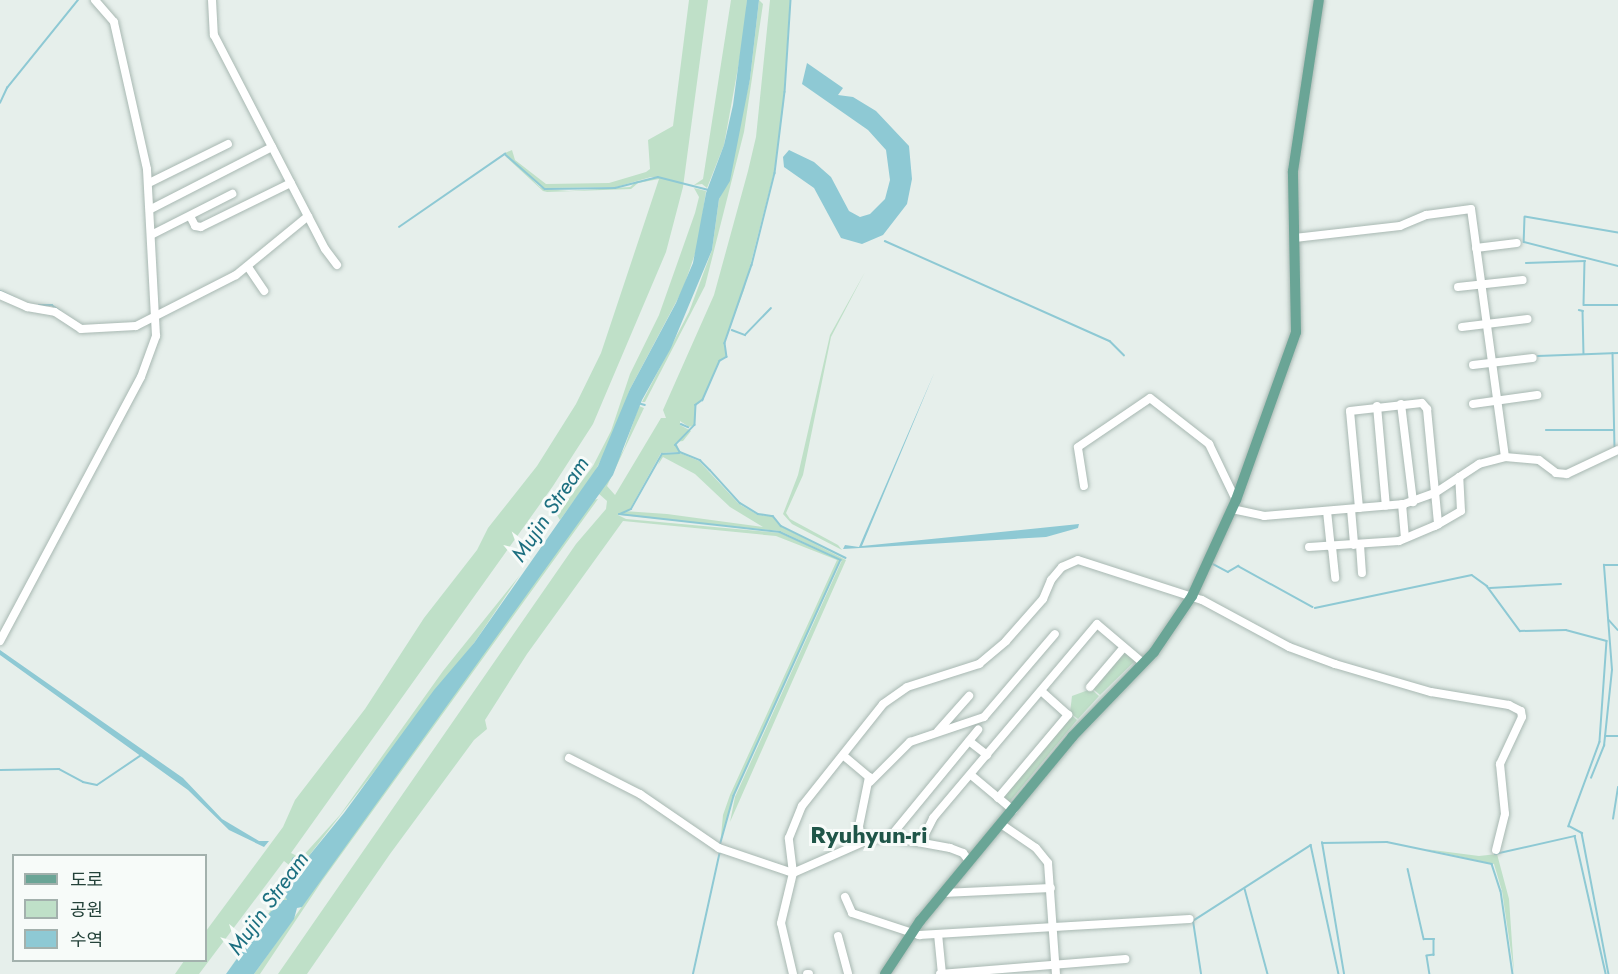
<!DOCTYPE html>
<meta charset="utf-8">
<style>
body{margin:0}
#map{position:relative;width:1618px;height:974px;overflow:hidden;background:#e6efeb;font-family:Jost,"Noto Sans KR",sans-serif}
div>[style]{position:absolute}
[style*='--x']{left:calc(var(--x)*1px);top:calc(var(--y)*1px);width:calc(var(--w)*1px);rotate:calc(var(--a)*1deg)}
.green>*{inset:0;background:#bfe0c8}
.water>*{inset:0;background:#8ec9d4}
.stream>*{height:1.5px;margin:-0.75px;padding:0 0.75px;transform-origin:0.75px;border-radius:0.75px;background:#8ec9d4}
.roads{filter:drop-shadow(0 0 2px #a8b8b2) drop-shadow(0 0 2px #a8b8b2)}
.minor>*{height:8px;margin:-4px;padding:0 4px;transform-origin:4px;border-radius:4px;background:#fff}
.major>*{height:10px;margin:-5px;padding:0 5px;transform-origin:5px;border-radius:5px;background:#6aa596}
span{translate:-50% -50%;white-space:nowrap;text-align:center;line-height:1.15;-webkit-text-stroke:6px #f7fbf9;paint-order:stroke}
.water-label{font-size:22px;color:#1c6f80;font-style:italic}
.quarter-label{font-size:24px;color:#1f5548;font-weight:700}
.legend{position:absolute;left:12px;top:854px;width:195px;height:108px;box-sizing:border-box;background:#f7fbf9;border:2px solid #a3b1ad;margin:0;padding:8px 10px;list-style:none;font-size:18px;color:#24423a}
.legend li{display:flex;align-items:center;gap:12px;height:30px}
.legend b{width:30px;border:2px solid #a3b1ad}
</style>
<div id="map">
<div class="green">
<div style="clip-path:polygon(689px 0,708px 0,683px 187px,666px 252px,593px 424px,553px 486px,291px 853px,301px 858px,340px 815px,443px 671px,520px 575px,474px 643px,308px 857px,304px 862px,293px 857px,298px 870px,285px 894px,287px 900px,269px 914px,226px 974px,291px 881px,293px 868px,284px 861px,199px 974px,175px 974px,184px 961px,206px 960px,206px 931px,283px 827px,295px 800px,365px 709px,424px 618px,477px 550px,488px 528px,537px 466px,576px 404px,601px 353px,659px 179px,638px 183px,631px 189px,547px 192px,543px 191px,505px 156px,510px 158px,540px 187px,545px 189px,569px 191px,630px 187px,637px 181px,640px 182px,657px 177px,651px 177px,616px 187px,543px 188px,505px 153px,512px 150px,515px 160px,546px 184px,609px 183px,646px 172px,650px 169px,648px 140px,673px 126px)"></div>
<div style="clip-path:polygon(731px 0,747px 0,745px 29px,724px 145px,707px 188px,702px 184px,694px 185px,703px 179px)"></div>
<div style="clip-path:polygon(759px 0,763px 4px,744px 132px,705px 286px,645px 402px,642px 402px,689px 312px,712px 250px,719px 199px,725px 187px,750px 79px)"></div>
<div style="clip-path:polygon(770px 0,790px 0,783px 109px,774px 172px,744px 290px,724px 343px,726px 356px,719px 361px,703px 398px,696px 405px,695px 425px,689px 427px,680px 421px,680px 425px,691px 431px,683px 441px,676px 442px,680px 452px,661px 453px,630px 509px,618px 515px,626px 519px,780px 533px,840px 560px,733px 796px,720px 846px,723px 815px,730px 795px,837px 560px,776px 536px,623px 521px,527px 654px,485px 720px,487px 729px,474px 740px,390px 854px,307px 974px,278px 974px,576px 544px,606px 509px,607px 501px,598px 493px,624px 449px,639px 406px,644px 408px,607px 486px,615px 495px,661px 418px,666px 418px,663px 410px,714px 295px,748px 171px,756px 137px)"></div>
<div style="clip-path:polygon(694px 188px,706px 191px,698px 245px,683px 289px,630px 389px,615px 433px,593px 475px,560px 520px,557px 515px,593px 466px,611px 431px,630px 374px,659px 315px,695px 213px,699px 197px)"></div>
<div style="clip-path:polygon(865px 272px,831px 337px,803px 475px,786px 513px,790px 519px,838px 545px,842px 550px,792px 524px,783px 514px,798px 475px,830px 335px)"></div>
<div style="clip-path:polygon(680px 453px,699px 461px,739px 504px,758px 515px,772px 516px,780px 526px,846px 560px,730px 822px,735px 797px,842px 560px,780px 531px,621px 515px,624px 511px,667px 514px,763px 527px,730px 507px,695px 474px,663px 457px,658px 465px,662px 454px)"></div>
<div style="clip-path:polygon(598px 499px,322px 881px,260px 974px,254px 974px,576px 521px,593px 500px)"></div>
<div style="clip-path:polygon(1124px 650px,1136px 660px,1100px 695px,1092px 688px)"></div>
<div style="clip-path:polygon(1091px 689px,1099px 696px,1078px 719px,1070px 713px,1072px 696px)"></div>
<div style="clip-path:polygon(1070px 714px,1077px 720px,1007px 805px,1000px 799px)"></div>
<div style="clip-path:polygon(1425px 849px,1479px 856px,1497px 854px,1509px 899px,1514px 972px,1502px 891px,1494px 864px)"></div>
</div>
<div class="water">
<div style="clip-path:polygon(747px 0,759px 0,750px 79px,730px 181px,719px 199px,712px 250px,671px 348px,642px 400px,613px 475px,302px 907px,297px 908px,294px 919px,254px 974px,226px 974px,269px 914px,281px 900px,287px 900px,284px 894px,298px 870px,291px 861px,293px 857px,304px 862px,344px 813px,434px 690px,474px 643px,598px 466px,630px 389px,676px 303px,693px 263px,706px 193px,724px 145px,733px 105px)"></div>
<div style="clip-path:polygon(807px 63px,843px 88px,838px 95px,853px 97px,876px 111px,909px 146px,912px 179px,907px 204px,883px 235px,862px 244px,841px 238px,814px 188px,784px 167px,783px 157px,789px 150px,814px 162px,831px 177px,849px 211px,860px 217px,870px 214px,885px 199px,890px 180px,886px 150px,868px 130px,802px 84px)"></div>
<div style="clip-path:polygon(935px 371px,862px 546px,1079px 524px,1078px 528px,1046px 537px,843px 549px,845px 545px,859px 547px)"></div>
<div style="clip-path:polygon(0 650px,183px 778px,222px 819px,259px 841px,269px 841px,264px 847px,229px 830px,188px 790px,0 655px)"></div>
</div>
<div class="stream">
<div style="--x:791;--y:0;--w:92;--a:93.7"></div>
<div style="--x:785;--y:92;--w:82;--a:97"></div>
<div style="--x:775;--y:173;--w:95;--a:104"></div>
<div style="--x:752;--y:265;--w:83;--a:109.1"></div>
<div style="--x:725;--y:343;--w:14;--a:82"></div>
<div style="--x:727;--y:357;--w:8;--a:150"></div>
<div style="--x:720;--y:361;--w:43;--a:113.6"></div>
<div style="--x:703;--y:400;--w:9;--a:144"></div>
<div style="--x:696;--y:405;--w:20;--a:93"></div>
<div style="--x:695;--y:425;--w:28;--a:134"></div>
<div style="--x:676;--y:445;--w:8;--a:60"></div>
<div style="--x:680;--y:452;--w:22;--a:22"></div>
<div style="--x:700;--y:460;--w:14;--a:45"></div>
<div style="--x:710;--y:470;--w:45;--a:47.7"></div>
<div style="--x:740;--y:503;--w:21;--a:31"></div>
<div style="--x:758;--y:514;--w:15;--a:8"></div>
<div style="--x:773;--y:516;--w:13;--a:51"></div>
<div style="--x:781;--y:526;--w:72;--a:26.2"></div>
<div style="--x:0;--y:103;--w:17;--a:-65"></div>
<div style="--x:7;--y:88;--w:113;--a:-51.1"></div>
<div style="--x:399;--y:227;--w:129;--a:-34.6"></div>
<div style="--x:505;--y:154;--w:53;--a:41.2"></div>
<div style="--x:545;--y:189;--w:70;--a:-0.8"></div>
<div style="--x:615;--y:188;--w:44;--a:-14.3"></div>
<div style="--x:658;--y:177;--w:53;--a:14.3"></div>
<div style="--x:1618;--y:233;--w:94;--a:-170.2"></div>
<div style="--x:1525;--y:217;--w:25;--a:92"></div>
<div style="--x:1524;--y:242;--w:97;--a:14.3"></div>
<div style="--x:885;--y:241;--w:246;--a:24"></div>
<div style="--x:1110;--y:341;--w:20;--a:45"></div>
<div style="--x:1526;--y:263;--w:59;--a:-1.9"></div>
<div style="--x:1585;--y:261;--w:44;--a:91.3"></div>
<div style="--x:1584;--y:305;--w:34;--a:0"></div>
<div style="--x:0;--y:291;--w:17;--a:25"></div>
<div style="--x:39;--y:305;--w:13;--a:0"></div>
<div style="--x:52;--y:305;--w:9;--a:36"></div>
<div style="--x:1579;--y:310;--w:4;--a:14"></div>
<div style="--x:1583;--y:311;--w:43;--a:88.7"></div>
<div style="--x:732;--y:330;--w:14;--a:21"></div>
<div style="--x:745;--y:335;--w:37;--a:-46"></div>
<div style="--x:1613;--y:353;--w:95;--a:88.8"></div>
<div style="--x:1538;--y:356;--w:80;--a:-2.1"></div>
<div style="--x:638;--y:403;--w:7;--a:16"></div>
<div style="--x:681;--y:424;--w:8;--a:23"></div>
<div style="--x:1546;--y:430;--w:68;--a:0"></div>
<div style="--x:619;--y:514;--w:162;--a:6.4"></div>
<div style="--x:780;--y:532;--w:67;--a:24.7"></div>
<div style="--x:841;--y:560;--w:259;--a:114.4"></div>
<div style="--x:734;--y:796;--w:52;--a:105.6"></div>
<div style="--x:620;--y:514;--w:12;--a:-24"></div>
<div style="--x:631;--y:509;--w:63;--a:-60.6"></div>
<div style="--x:662;--y:454;--w:17;--a:-3"></div>
<div style="--x:1213;--y:564;--w:17;--a:28"></div>
<div style="--x:1228;--y:572;--w:12;--a:-31"></div>
<div style="--x:1238;--y:566;--w:85;--a:28.7"></div>
<div style="--x:1490;--y:588;--w:71;--a:-3.2"></div>
<div style="--x:1315;--y:608;--w:160;--a:-11.9"></div>
<div style="--x:1472;--y:575;--w:19;--a:36"></div>
<div style="--x:1487;--y:586;--w:56;--a:53.7"></div>
<div style="--x:1520;--y:631;--w:46;--a:-1.2"></div>
<div style="--x:1566;--y:630;--w:42;--a:15"></div>
<div style="--x:1607;--y:641;--w:101;--a:94"></div>
<div style="--x:1600;--y:742;--w:90;--a:110.3"></div>
<div style="--x:1569;--y:826;--w:15;--a:28"></div>
<div style="--x:1582;--y:833;--w:144;--a:79.2"></div>
<div style="--x:1609;--y:620;--w:13;--a:48"></div>
<div style="--x:1605;--y:736;--w:13;--a:0"></div>
<div style="--x:0;--y:770;--w:59;--a:-1"></div>
<div style="--x:59;--y:769;--w:27;--a:28"></div>
<div style="--x:83;--y:782;--w:14;--a:12"></div>
<div style="--x:97;--y:785;--w:55;--a:-34"></div>
<div style="--x:1591;--y:778;--w:35;--a:-68"></div>
<div style="--x:1604;--y:746;--w:76;--a:-84"></div>
<div style="--x:1612;--y:670;--w:105;--a:-94.4"></div>
<div style="--x:1604;--y:565;--w:14;--a:0"></div>
<div style="--x:1613;--y:819;--w:32;--a:-81"></div>
<div style="--x:1495;--y:854;--w:82;--a:-12.7"></div>
<div style="--x:1575;--y:836;--w:141;--a:77.3"></div>
<div style="--x:1408;--y:869;--w:72;--a:77.1"></div>
<div style="--x:1424;--y:939;--w:10;--a:0"></div>
<div style="--x:1434;--y:939;--w:16;--a:90"></div>
<div style="--x:1434;--y:955;--w:7;--a:172"></div>
<div style="--x:1427;--y:956;--w:18;--a:81"></div>
<div style="--x:1245;--y:889;--w:88;--a:74.9"></div>
<div style="--x:693;--y:974;--w:126;--a:-77.6"></div>
<div style="--x:1201;--y:974;--w:54;--a:-98.6"></div>
<div style="--x:1193;--y:921;--w:140;--a:-32.8"></div>
<div style="--x:1311;--y:845;--w:132;--a:77.8"></div>
<div style="--x:1344;--y:974;--w:133;--a:-99.5"></div>
<div style="--x:1322;--y:843;--w:65;--a:-0.9"></div>
<div style="--x:1387;--y:842;--w:107;--a:11.8"></div>
<div style="--x:1492;--y:864;--w:28;--a:72"></div>
<div style="--x:1501;--y:891;--w:84;--a:81.8"></div>
</div>
<div class="roads">
<div class="minor">
<div style="--x:212;--y:0;--w:35;--a:87"></div>
<div style="--x:214;--y:35;--w:241;--a:62.6"></div>
<div style="--x:325;--y:249;--w:20;--a:53"></div>
<div style="--x:149;--y:183;--w:88;--a:-26.3"></div>
<div style="--x:151;--y:209;--w:136;--a:-27.1"></div>
<div style="--x:190;--y:216;--w:11;--a:63"></div>
<div style="--x:195;--y:226;--w:6;--a:9"></div>
<div style="--x:201;--y:227;--w:100;--a:-26.1"></div>
<div style="--x:153;--y:234;--w:89;--a:-26.9"></div>
<div style="--x:1476;--y:248;--w:41;--a:-7"></div>
<div style="--x:248;--y:267;--w:29;--a:56"></div>
<div style="--x:1458;--y:287;--w:65;--a:-6.1"></div>
<div style="--x:0;--y:295;--w:30;--a:24"></div>
<div style="--x:27;--y:307;--w:28;--a:10"></div>
<div style="--x:55;--y:312;--w:31;--a:33"></div>
<div style="--x:81;--y:329;--w:55;--a:-3.1"></div>
<div style="--x:136;--y:326;--w:112;--a:-27"></div>
<div style="--x:236;--y:275;--w:93;--a:-39.3"></div>
<div style="--x:1462;--y:327;--w:66;--a:-6.9"></div>
<div style="--x:1473;--y:365;--w:60;--a:-6.7"></div>
<div style="--x:1401;--y:404;--w:99;--a:83"></div>
<div style="--x:1473;--y:404;--w:65;--a:-8"></div>
<div style="--x:1377;--y:406;--w:100;--a:84.9"></div>
<div style="--x:1505;--y:457;--w:34;--a:5"></div>
<div style="--x:1539;--y:460;--w:21;--a:37"></div>
<div style="--x:1556;--y:473;--w:11;--a:5"></div>
<div style="--x:1567;--y:474;--w:56;--a:-25.2"></div>
<div style="--x:1084;--y:486;--w:39;--a:-99"></div>
<div style="--x:1078;--y:447;--w:87;--a:-34.2"></div>
<div style="--x:1150;--y:398;--w:75;--a:37.9"></div>
<div style="--x:1209;--y:444;--w:62;--a:64.3"></div>
<div style="--x:1402;--y:504;--w:34;--a:85"></div>
<div style="--x:1359;--y:508;--w:97;--a:-95.3"></div>
<div style="--x:1350;--y:411;--w:72;--a:-6.3"></div>
<div style="--x:1422;--y:403;--w:8;--a:50"></div>
<div style="--x:1427;--y:409;--w:116;--a:84.5"></div>
<div style="--x:1232;--y:509;--w:33;--a:12"></div>
<div style="--x:1264;--y:516;--w:141;--a:-4.9"></div>
<div style="--x:1404;--y:504;--w:33;--a:-20"></div>
<div style="--x:1435;--y:493;--w:53;--a:-33.4"></div>
<div style="--x:1479;--y:464;--w:27;--a:-15"></div>
<div style="--x:1505;--y:457;--w:250;--a:-97.8"></div>
<div style="--x:1471;--y:209;--w:45;--a:172.4"></div>
<div style="--x:1426;--y:215;--w:28;--a:157"></div>
<div style="--x:1400;--y:226;--w:106;--a:173.5"></div>
<div style="--x:1351;--y:509;--w:36;--a:85"></div>
<div style="--x:1327;--y:511;--w:36;--a:84"></div>
<div style="--x:1360;--y:545;--w:28;--a:86"></div>
<div style="--x:1309;--y:547;--w:90;--a:-3.8"></div>
<div style="--x:1399;--y:541;--w:39;--a:-23"></div>
<div style="--x:1435;--y:526;--w:30;--a:-30"></div>
<div style="--x:1461;--y:511;--w:34;--a:-93"></div>
<div style="--x:1332;--y:547;--w:31;--a:84"></div>
<div style="--x:0;--y:641;--w:299;--a:-61.9"></div>
<div style="--x:141;--y:377;--w:44;--a:-69.9"></div>
<div style="--x:156;--y:336;--w:167;--a:-93.1"></div>
<div style="--x:147;--y:169;--w:151;--a:-102.7"></div>
<div style="--x:114;--y:22;--w:29;--a:-131"></div>
<div style="--x:1090;--y:687;--w:52;--a:-49.6"></div>
<div style="--x:938;--y:731;--w:47;--a:-48.5"></div>
<div style="--x:969;--y:741;--w:23;--a:38"></div>
<div style="--x:844;--y:756;--w:33;--a:40"></div>
<div style="--x:869;--y:777;--w:50;--a:101.5"></div>
<div style="--x:859;--y:826;--w:7;--a:82"></div>
<div style="--x:860;--y:833;--w:12;--a:31"></div>
<div style="--x:569;--y:758;--w:80;--a:26.9"></div>
<div style="--x:640;--y:794;--w:96;--a:34.4"></div>
<div style="--x:719;--y:848;--w:78;--a:18.7"></div>
<div style="--x:971;--y:775;--w:55;--a:39.8"></div>
<div style="--x:870;--y:782;--w:57;--a:-45"></div>
<div style="--x:910;--y:742;--w:78;--a:-18.7"></div>
<div style="--x:984;--y:717;--w:109;--a:-49.5"></div>
<div style="--x:998;--y:798;--w:109;--a:-49.9"></div>
<div style="--x:1068;--y:715;--w:36;--a:-138"></div>
<div style="--x:1001;--y:824;--w:42;--a:34.4"></div>
<div style="--x:1036;--y:848;--w:19;--a:51"></div>
<div style="--x:1048;--y:863;--w:111;--a:85.9"></div>
<div style="--x:890;--y:837;--w:139;--a:-50.6"></div>
<div style="--x:922;--y:840;--w:25;--a:-63"></div>
<div style="--x:933;--y:818;--w:254;--a:-49.8"></div>
<div style="--x:1097;--y:624;--w:60;--a:40.3"></div>
<div style="--x:793;--y:873;--w:35;--a:-97"></div>
<div style="--x:789;--y:838;--w:35;--a:-68"></div>
<div style="--x:802;--y:806;--w:130;--a:-51.5"></div>
<div style="--x:883;--y:704;--w:29;--a:-35"></div>
<div style="--x:907;--y:687;--w:76;--a:-17.7"></div>
<div style="--x:979;--y:664;--w:35;--a:-40"></div>
<div style="--x:1006;--y:641;--w:56;--a:-48.6"></div>
<div style="--x:1043;--y:599;--w:21;--a:-67"></div>
<div style="--x:1051;--y:580;--w:17;--a:-50"></div>
<div style="--x:1062;--y:567;--w:17;--a:-24"></div>
<div style="--x:1078;--y:560;--w:130;--a:17.9"></div>
<div style="--x:1202;--y:600;--w:99;--a:28.4"></div>
<div style="--x:1289;--y:647;--w:49;--a:20.3"></div>
<div style="--x:1335;--y:664;--w:100;--a:16.3"></div>
<div style="--x:1431;--y:692;--w:79;--a:9.5"></div>
<div style="--x:1509;--y:705;--w:13;--a:27"></div>
<div style="--x:1521;--y:711;--w:6;--a:81"></div>
<div style="--x:1522;--y:717;--w:52;--a:115.1"></div>
<div style="--x:1500;--y:764;--w:50;--a:84.3"></div>
<div style="--x:1505;--y:814;--w:37;--a:104"></div>
<div style="--x:943;--y:893;--w:108;--a:-2.7"></div>
<div style="--x:845;--y:897;--w:17;--a:66"></div>
<div style="--x:852;--y:913;--w:71;--a:18.2"></div>
<div style="--x:919;--y:935;--w:271;--a:-3.4"></div>
<div style="--x:938;--y:934;--w:40;--a:84.3"></div>
<div style="--x:838;--y:936;--w:39;--a:75"></div>
<div style="--x:793;--y:974;--w:52;--a:-103.2"></div>
<div style="--x:781;--y:923;--w:51;--a:-76.5"></div>
<div style="--x:793;--y:873;--w:84;--a:-23.8"></div>
<div style="--x:870;--y:839;--w:20;--a:-6"></div>
<div style="--x:890;--y:837;--w:61;--a:10.4"></div>
<div style="--x:950;--y:848;--w:14;--a:21"></div>
<div style="--x:963;--y:853;--w:11;--a:52"></div>
<div style="--x:807;--y:974;--w:2;--a:0"></div>
<div style="--x:940;--y:974;--w:186;--a:-4.6"></div>
</div>
<div class="major">
<div style="--x:885;--y:974;--w:64;--a:-56.6"></div>
<div style="--x:920;--y:921;--w:239;--a:-50.4"></div>
<div style="--x:1072;--y:737;--w:118;--a:-46"></div>
<div style="--x:1154;--y:652;--w:68;--a:-55.8"></div>
<div style="--x:1192;--y:596;--w:106;--a:-65.4"></div>
<div style="--x:1236;--y:500;--w:178;--a:-70.3"></div>
<div style="--x:1296;--y:332;--w:161;--a:-91.1"></div>
<div style="--x:1293;--y:171;--w:173;--a:-81.4"></div>
</div>
</div>
<div class="water-label">
<span style="left:550px;top:509px;rotate:-56deg">Mujin Stream</span>
<span style="left:268px;top:903px;rotate:-54deg">Mujin Stream</span>
</div>
<div class="quarter-label">
<span style="left:869px;top:835px">Ryuhyun-ri</span>
</div>
<ul class="legend">
<li><b style="height:8px;background:#6aa596"></b>도로</li>
<li><b style="height:16px;background:#bfe0c8"></b>공원</li>
<li><b style="height:16px;background:#8ec9d4"></b>수역</li>
</ul>
</div>
